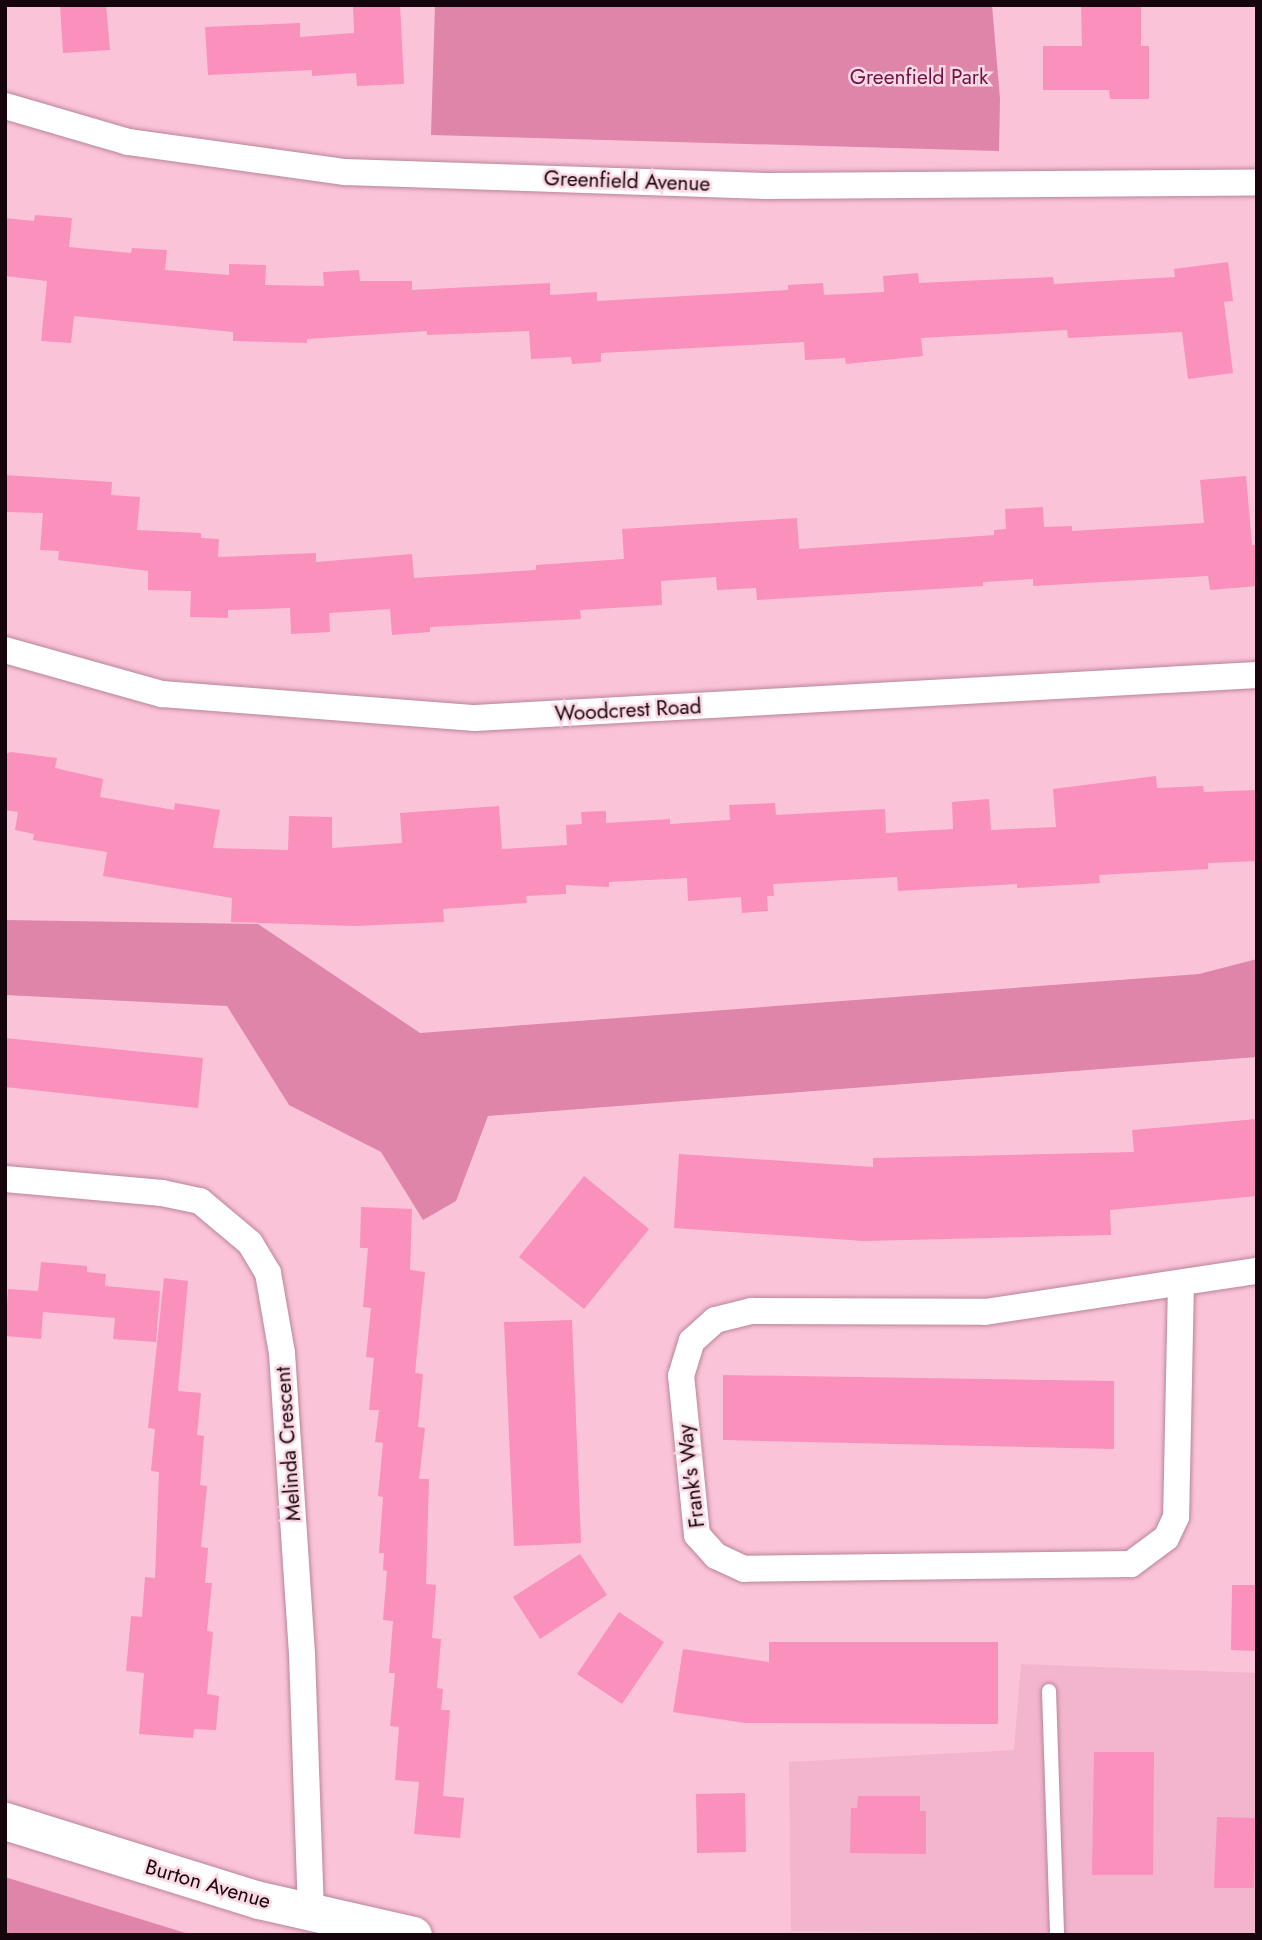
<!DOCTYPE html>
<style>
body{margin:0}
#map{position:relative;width:1262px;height:1940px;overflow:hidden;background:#fbc3d8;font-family:Jost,sans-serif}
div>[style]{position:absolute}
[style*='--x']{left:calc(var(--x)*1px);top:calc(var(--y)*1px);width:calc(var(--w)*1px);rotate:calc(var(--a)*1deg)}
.built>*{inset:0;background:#f3b5cd}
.green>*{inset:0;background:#de85a9}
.building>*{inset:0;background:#fa90bc}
.roads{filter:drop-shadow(0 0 2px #b98599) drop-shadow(0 0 2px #b98599)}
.lane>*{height:14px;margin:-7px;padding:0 7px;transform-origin:7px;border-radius:7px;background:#fff}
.street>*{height:26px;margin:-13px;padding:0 13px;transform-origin:13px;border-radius:13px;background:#fff}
.secondary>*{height:37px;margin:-18.5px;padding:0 18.5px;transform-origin:18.5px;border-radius:18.5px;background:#fff}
span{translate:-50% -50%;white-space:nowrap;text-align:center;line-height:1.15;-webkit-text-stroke:5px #fad8e4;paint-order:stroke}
.park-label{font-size:21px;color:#701244}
.street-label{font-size:21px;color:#16050c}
.frame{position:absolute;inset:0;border:7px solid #16050c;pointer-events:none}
</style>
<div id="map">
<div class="built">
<div style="clip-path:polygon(1021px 1664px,1257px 1673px,1257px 1935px,791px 1931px,789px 1762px,1014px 1750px)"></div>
</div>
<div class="green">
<div style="clip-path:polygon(435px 5px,992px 5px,1000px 99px,999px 151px,431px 135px)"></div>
<div style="clip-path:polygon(5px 920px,258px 924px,420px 1033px,1199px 974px,1257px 959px,1257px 1057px,488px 1116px,456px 1201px,423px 1220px,381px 1152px,289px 1105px,227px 1006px,5px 995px)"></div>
<div style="clip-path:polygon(5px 1877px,95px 1905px,192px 1935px,5px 1935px)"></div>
</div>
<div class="building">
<div style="clip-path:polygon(60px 5px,106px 5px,110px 50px,63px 53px)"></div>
<div style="clip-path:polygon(353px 5px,400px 5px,404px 84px,357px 86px,356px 73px,312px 76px,312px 70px,208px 75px,205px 27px,300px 23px,300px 37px,354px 33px)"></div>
<div style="clip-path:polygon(1081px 5px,1141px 5px,1141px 46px,1149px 46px,1149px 99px,1110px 99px,1109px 90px,1043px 90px,1043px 46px,1082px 46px)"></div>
<div style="clip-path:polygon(35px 215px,72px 218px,69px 247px,131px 253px,132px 248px,167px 250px,165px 270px,229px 275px,229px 264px,266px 265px,265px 285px,324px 286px,323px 272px,359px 270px,360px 281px,412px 281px,412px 290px,550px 283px,550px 295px,597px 292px,597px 301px,788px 290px,788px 285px,823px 283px,824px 295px,884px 292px,883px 276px,918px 273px,919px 283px,1053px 277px,1054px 284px,1175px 277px,1174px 269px,1228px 262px,1233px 301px,1224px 302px,1233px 373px,1188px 379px,1182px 332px,1068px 338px,1067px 330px,921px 338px,923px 356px,846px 364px,845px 358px,805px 360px,804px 342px,601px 353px,601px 362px,572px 364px,571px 357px,531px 359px,529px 331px,427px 335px,427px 331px,307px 339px,307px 343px,233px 341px,233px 332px,74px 316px,71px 343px,41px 341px,47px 281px,5px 276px,5px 218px,34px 221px)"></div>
<div style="clip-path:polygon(5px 475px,112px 482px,111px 495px,140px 497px,137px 530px,201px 533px,201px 538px,219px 539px,218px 557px,316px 553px,316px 562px,412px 554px,414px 578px,536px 570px,536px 565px,624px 559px,622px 529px,797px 518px,799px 549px,994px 535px,994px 530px,1006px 529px,1005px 509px,1043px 507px,1044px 527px,1072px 526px,1072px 531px,1204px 523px,1200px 480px,1246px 476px,1252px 545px,1257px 545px,1257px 586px,1210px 590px,1208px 576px,1033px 586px,1033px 579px,983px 582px,983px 586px,757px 600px,756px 588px,717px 590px,716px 577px,661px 581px,662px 605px,580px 610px,581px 619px,430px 627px,430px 632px,392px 635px,390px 609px,329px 613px,330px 632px,291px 634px,290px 608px,228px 610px,228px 618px,190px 617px,191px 591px,148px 590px,148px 571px,58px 560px,59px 551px,40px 550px,43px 513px,5px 512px)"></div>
<div style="clip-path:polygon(11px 752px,57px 758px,55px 768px,103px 779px,100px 797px,174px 810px,175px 803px,220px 810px,213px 848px,288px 850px,289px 816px,332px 817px,332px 848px,402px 843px,400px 813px,499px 806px,502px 849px,567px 845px,566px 825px,582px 824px,581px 812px,606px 811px,606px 823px,670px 819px,670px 824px,730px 820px,729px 805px,775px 803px,776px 815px,885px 809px,886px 833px,953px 829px,952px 802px,989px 799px,991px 830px,1056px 827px,1053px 789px,1156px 776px,1157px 788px,1203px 786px,1204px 792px,1257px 790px,1257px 861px,1208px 863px,1208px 869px,1099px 875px,1100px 883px,1017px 888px,1017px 884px,898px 891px,897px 877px,773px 884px,774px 896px,767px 896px,768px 911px,742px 913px,741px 897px,688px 901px,687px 878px,609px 882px,609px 887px,566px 885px,566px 894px,526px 896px,527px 903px,443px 909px,444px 922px,355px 926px,231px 922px,232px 898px,103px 876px,107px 852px,33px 840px,34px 834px,15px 830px,18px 812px,5px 810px,5px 754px)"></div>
<div style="clip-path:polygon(5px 1038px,203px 1058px,198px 1108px,5px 1087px)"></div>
<div style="clip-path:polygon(1257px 1119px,1257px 1196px,1110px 1210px,1111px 1235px,864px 1241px,674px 1228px,679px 1154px,873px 1167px,873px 1158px,1134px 1152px,1132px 1130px)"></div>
<div style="clip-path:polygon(584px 1176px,649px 1229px,584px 1309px,519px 1257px)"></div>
<div style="clip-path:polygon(361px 1207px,412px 1209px,410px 1270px,425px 1272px,415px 1373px,423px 1374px,418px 1427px,425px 1428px,419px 1479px,429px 1479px,426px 1584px,436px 1585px,432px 1638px,441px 1639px,437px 1688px,443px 1689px,441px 1710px,450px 1710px,443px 1796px,464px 1798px,460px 1838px,414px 1834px,419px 1782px,395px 1780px,399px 1727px,390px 1726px,395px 1673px,389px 1673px,393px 1621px,383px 1620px,387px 1571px,383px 1570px,384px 1553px,379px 1553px,383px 1497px,378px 1496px,383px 1443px,375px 1442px,379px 1410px,369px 1410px,374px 1358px,366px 1357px,371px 1308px,363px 1307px,368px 1248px,360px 1248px)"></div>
<div style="clip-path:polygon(41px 1262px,87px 1266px,87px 1272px,106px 1274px,105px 1286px,160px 1291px,156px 1342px,113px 1339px,115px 1318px,43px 1312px,41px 1339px,5px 1336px,8px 1289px,38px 1291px)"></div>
<div style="clip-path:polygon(164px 1278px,188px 1281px,178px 1391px,201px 1393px,197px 1435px,204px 1436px,200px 1485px,207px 1486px,201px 1547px,208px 1548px,205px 1583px,212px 1583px,207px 1631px,213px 1632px,207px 1694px,219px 1696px,216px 1730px,194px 1729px,193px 1738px,139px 1734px,144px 1673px,126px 1671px,131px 1616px,142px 1617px,145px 1577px,155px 1578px,159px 1472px,151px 1471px,155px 1429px,148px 1428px)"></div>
<div style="clip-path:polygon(572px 1320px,581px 1543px,514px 1546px,504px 1322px)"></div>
<div style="clip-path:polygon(723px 1375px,1114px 1381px,1114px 1449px,723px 1440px)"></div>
<div style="clip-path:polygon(580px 1554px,607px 1595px,540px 1639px,513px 1597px)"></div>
<div style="clip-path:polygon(1232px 1585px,1257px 1585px,1257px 1651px,1231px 1650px)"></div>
<div style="clip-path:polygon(619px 1612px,664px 1642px,622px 1704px,577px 1674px)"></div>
<div style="clip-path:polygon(769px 1642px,998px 1642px,998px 1724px,745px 1723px,673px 1712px,683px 1649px,769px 1662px)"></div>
<div style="clip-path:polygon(1094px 1752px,1154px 1752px,1153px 1875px,1092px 1875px)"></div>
<div style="clip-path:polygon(745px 1793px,746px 1852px,697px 1853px,696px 1794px)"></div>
<div style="clip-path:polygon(858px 1796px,920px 1796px,920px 1811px,926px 1811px,926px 1854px,850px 1853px,851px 1808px,857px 1808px)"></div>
<div style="clip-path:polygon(1217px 1817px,1255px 1818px,1254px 1888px,1214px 1888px)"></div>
</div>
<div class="roads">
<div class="lane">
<div style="--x:1049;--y:1691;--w:244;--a:88.1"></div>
</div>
<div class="street">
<div style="--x:5;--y:106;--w:128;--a:16.3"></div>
<div style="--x:128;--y:142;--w:219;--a:7.9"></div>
<div style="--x:345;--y:172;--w:421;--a:1.9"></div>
<div style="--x:766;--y:186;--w:491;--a:-0.4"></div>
<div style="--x:5;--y:650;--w:163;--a:15.7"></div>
<div style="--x:162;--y:694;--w:314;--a:4.4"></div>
<div style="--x:475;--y:718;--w:783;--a:-3.15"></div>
<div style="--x:5;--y:1179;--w:158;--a:5.1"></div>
<div style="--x:162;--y:1193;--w:39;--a:12"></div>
<div style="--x:200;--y:1201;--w:65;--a:40"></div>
<div style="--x:250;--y:1243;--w:35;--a:59"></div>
<div style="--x:268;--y:1273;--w:81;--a:80.1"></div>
<div style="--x:282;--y:1353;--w:302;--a:86.2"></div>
<div style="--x:302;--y:1654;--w:259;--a:88"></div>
<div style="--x:1181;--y:1283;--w:234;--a:91.2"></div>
<div style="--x:1176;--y:1517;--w:23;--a:115"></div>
<div style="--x:1166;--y:1538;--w:44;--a:143.4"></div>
<div style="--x:1131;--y:1564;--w:387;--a:179.3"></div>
<div style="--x:744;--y:1569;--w:31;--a:-155"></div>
<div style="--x:716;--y:1556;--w:28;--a:-132"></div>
<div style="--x:697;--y:1535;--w:160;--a:-95.7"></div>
<div style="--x:681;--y:1376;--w:37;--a:-73"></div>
<div style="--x:692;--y:1341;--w:31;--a:-42"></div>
<div style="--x:715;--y:1320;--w:38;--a:-14"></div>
<div style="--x:752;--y:1311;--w:233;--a:0.2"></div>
<div style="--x:985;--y:1312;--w:275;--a:-8.6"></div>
</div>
<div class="secondary">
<div style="--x:5;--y:1821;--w:266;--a:17.3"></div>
<div style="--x:259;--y:1900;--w:158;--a:12.8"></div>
</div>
</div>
<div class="park-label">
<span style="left:919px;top:77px">Greenfield Park</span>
</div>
<div class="street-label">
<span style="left:627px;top:181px;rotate:2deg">Greenfield Avenue</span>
<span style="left:628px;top:710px;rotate:-3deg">Woodcrest Road</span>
<span style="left:288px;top:1444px;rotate:-94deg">Melinda Crescent</span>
<span style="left:691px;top:1476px;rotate:-97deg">Frank's Way</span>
<span style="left:208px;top:1884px;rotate:16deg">Burton Avenue</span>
</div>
<div class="frame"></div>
</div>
